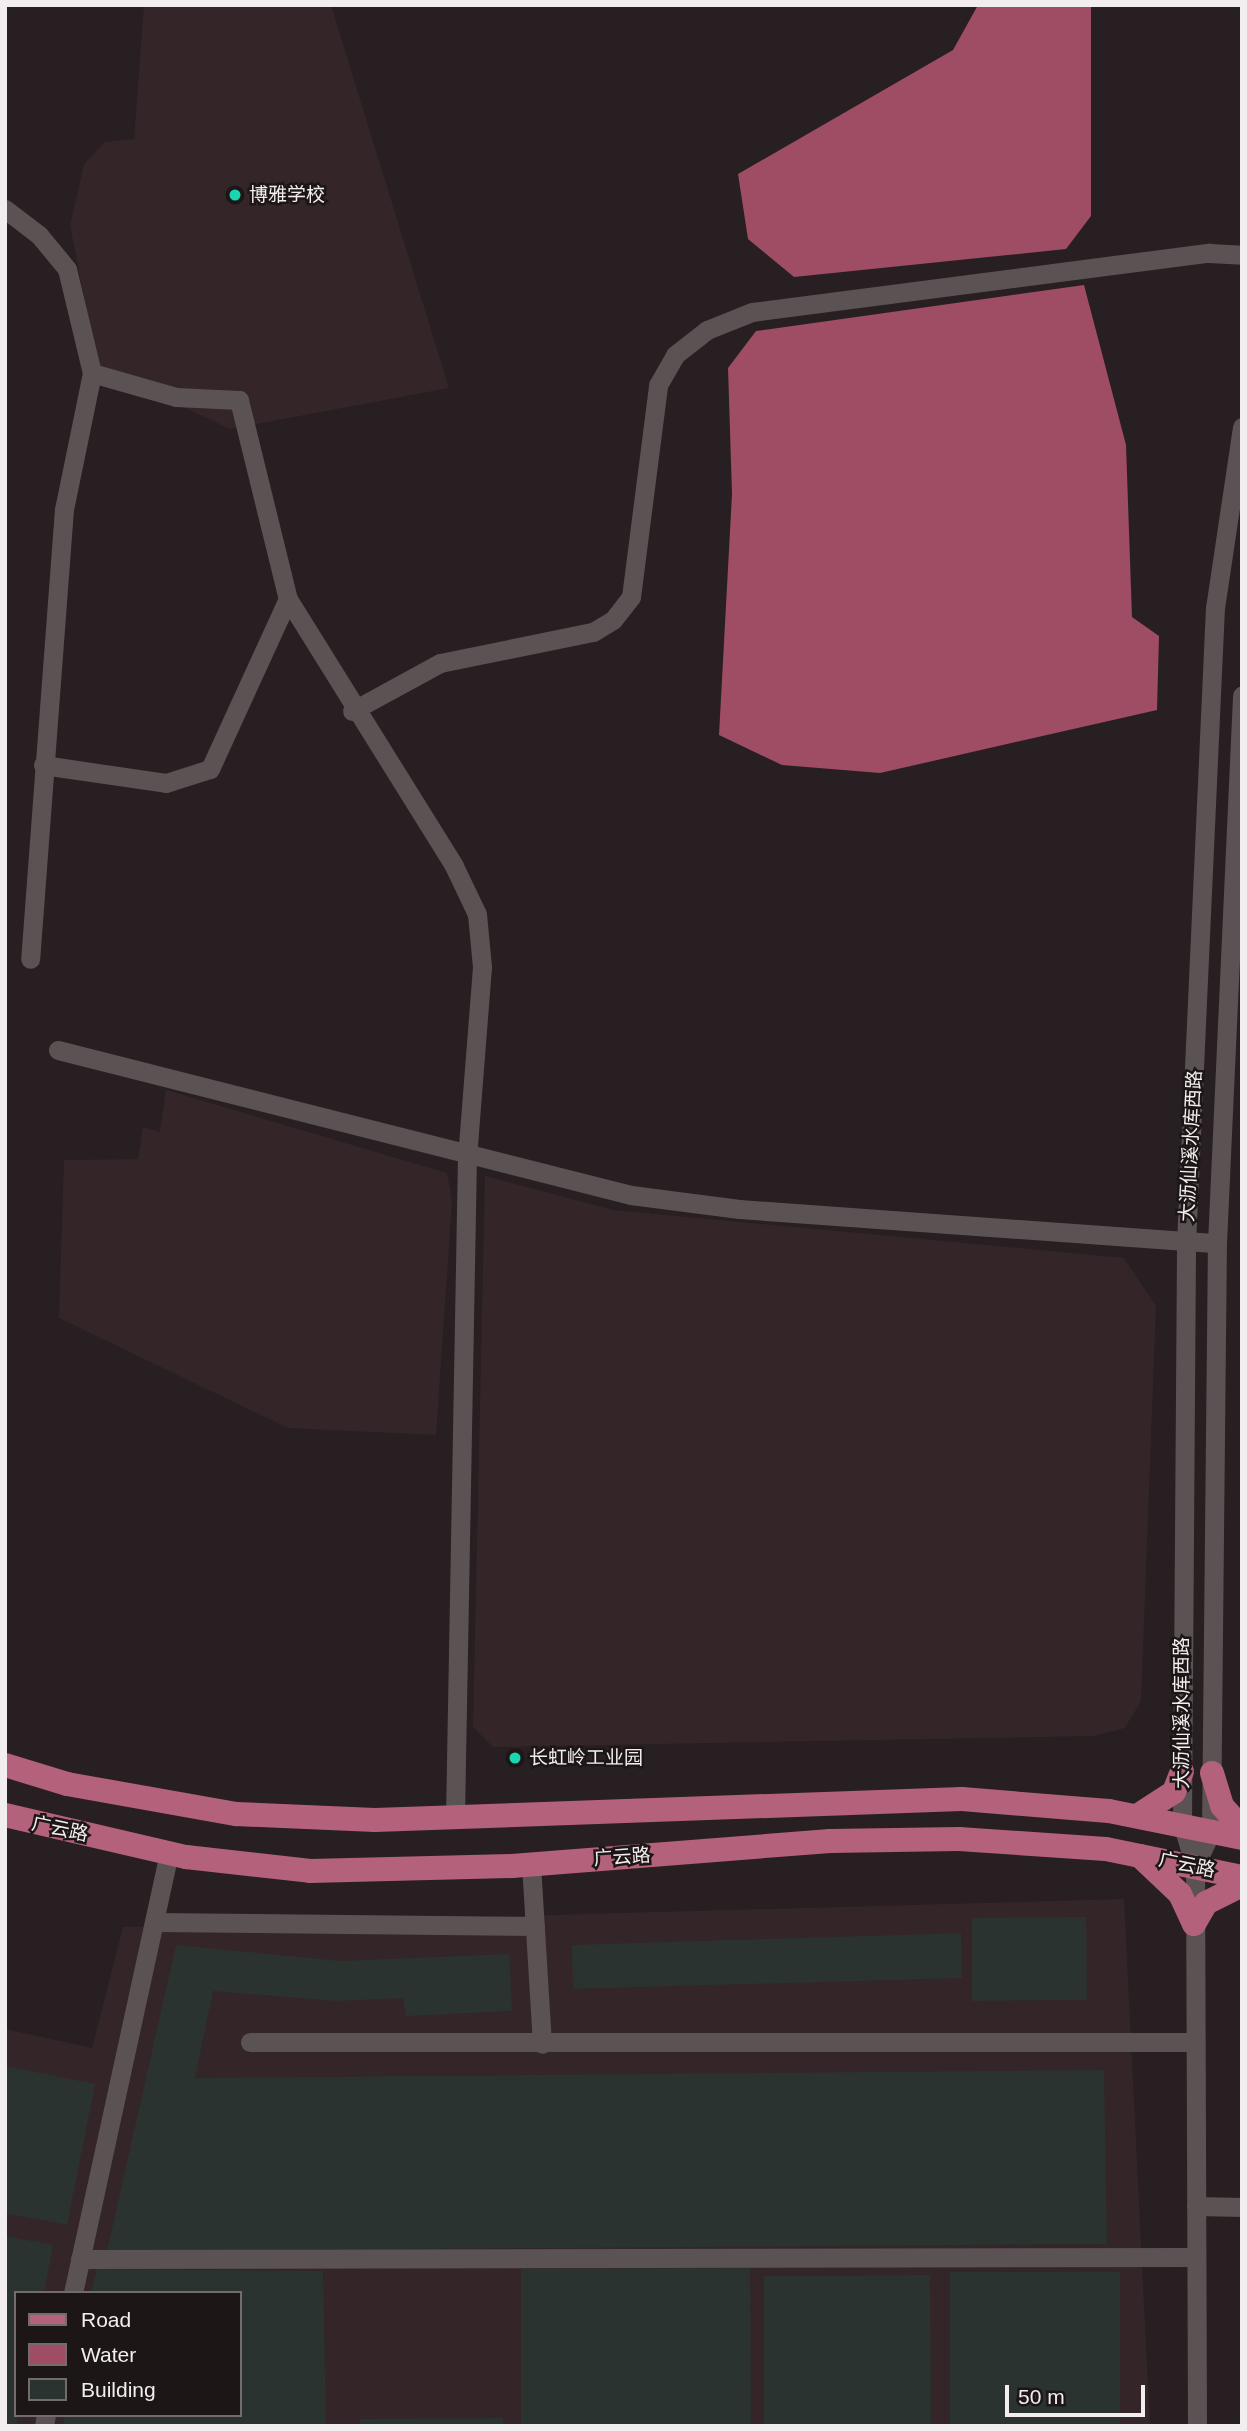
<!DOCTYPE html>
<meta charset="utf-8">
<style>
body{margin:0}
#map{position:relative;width:1247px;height:2431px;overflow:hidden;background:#271f21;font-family:Helvetica,"Noto Sans SC",sans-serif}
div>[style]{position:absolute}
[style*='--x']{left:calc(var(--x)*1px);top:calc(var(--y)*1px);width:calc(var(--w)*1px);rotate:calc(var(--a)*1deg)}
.built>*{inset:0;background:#342529}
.water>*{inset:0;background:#9f4c65}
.building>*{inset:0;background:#2a3330}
.minor>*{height:19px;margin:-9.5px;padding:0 9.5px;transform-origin:9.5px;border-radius:9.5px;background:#5b5254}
.major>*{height:24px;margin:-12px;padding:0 12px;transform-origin:12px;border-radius:12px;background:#b4617c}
.dots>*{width:19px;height:19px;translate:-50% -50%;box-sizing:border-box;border:4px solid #1d1617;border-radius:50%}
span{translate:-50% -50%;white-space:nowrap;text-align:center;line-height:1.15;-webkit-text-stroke:5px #1d1617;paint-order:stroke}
.poi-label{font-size:19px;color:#f2edee}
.left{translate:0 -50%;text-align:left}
.street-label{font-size:19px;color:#f2edee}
.frame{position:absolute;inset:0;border:7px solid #f2edee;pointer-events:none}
.legend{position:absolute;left:14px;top:2291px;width:228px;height:126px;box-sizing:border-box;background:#1d1617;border:2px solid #726c6d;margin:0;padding:9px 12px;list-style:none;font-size:21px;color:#f2edee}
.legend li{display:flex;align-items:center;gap:14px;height:35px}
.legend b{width:35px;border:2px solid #726c6d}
.scale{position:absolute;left:1005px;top:2385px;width:140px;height:32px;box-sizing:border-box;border:4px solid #f2edee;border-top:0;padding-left:9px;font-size:21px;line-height:24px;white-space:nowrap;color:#f2edee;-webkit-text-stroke:5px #1d1617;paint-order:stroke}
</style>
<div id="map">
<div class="built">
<div style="clip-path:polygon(144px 5px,331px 5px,449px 388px,230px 429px,98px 367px,70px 226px,84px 164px,105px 142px,134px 139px)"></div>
<div style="clip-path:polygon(166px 1090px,447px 1173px,452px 1201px,436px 1435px,288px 1428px,59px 1318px,64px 1160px,138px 1159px,143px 1127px,160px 1132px)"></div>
<div style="clip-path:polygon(485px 1176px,613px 1210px,1124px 1258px,1156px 1306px,1141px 1701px,1125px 1728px,1094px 1736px,493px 1747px,473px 1727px)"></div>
<div style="clip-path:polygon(evenodd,1124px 1899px,1150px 2426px,5px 2426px,5px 2029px,92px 2048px,123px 1927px,1124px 1899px,16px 2293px,240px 2293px,240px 2415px,16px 2415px,16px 2293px)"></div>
</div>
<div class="water">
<div style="clip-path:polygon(978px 5px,1091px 5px,1091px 216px,1066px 249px,794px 277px,748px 239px,738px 174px,953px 50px)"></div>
<div style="clip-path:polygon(1084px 285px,1126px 445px,1132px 617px,1159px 636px,1157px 710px,880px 773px,782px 765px,719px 735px,732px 494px,728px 368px,756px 331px)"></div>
</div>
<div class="building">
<div style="clip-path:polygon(1086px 1917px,1087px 2000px,972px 2001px,972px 1918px)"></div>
<div style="clip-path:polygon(961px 1933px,962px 1978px,573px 1989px,572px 1945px)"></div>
<div style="clip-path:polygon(176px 1945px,340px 1961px,509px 1954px,512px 2011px,406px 2016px,403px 1998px,336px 2001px,213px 1991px,195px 2078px,1104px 2070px,1107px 2244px,107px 2251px)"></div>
<div style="clip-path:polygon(5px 2066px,95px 2084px,67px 2225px,5px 2213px)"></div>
<div style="clip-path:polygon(5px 2236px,53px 2245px,44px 2293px,16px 2293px,17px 2426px,5px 2426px)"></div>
<div style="clip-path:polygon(750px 2268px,751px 2426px,521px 2426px,521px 2269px)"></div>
<div style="clip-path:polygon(97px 2269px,323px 2271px,326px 2426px,63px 2426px,65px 2415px,240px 2415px,240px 2293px,91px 2293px)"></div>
<div style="clip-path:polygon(950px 2272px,1120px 2272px,1120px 2426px,950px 2426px)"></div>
<div style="clip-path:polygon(930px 2275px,931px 2426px,764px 2426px,764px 2276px)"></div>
<div style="clip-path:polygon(503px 2418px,503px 2426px,360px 2426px,360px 2419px)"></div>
</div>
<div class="minor">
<div style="--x:5;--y:209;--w:43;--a:37.4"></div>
<div style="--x:39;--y:235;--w:44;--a:50.5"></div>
<div style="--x:67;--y:269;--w:107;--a:76.5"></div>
<div style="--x:92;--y:373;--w:139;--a:101.6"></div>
<div style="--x:64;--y:509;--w:451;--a:94.3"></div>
<div style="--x:92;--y:373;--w:87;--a:15.9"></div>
<div style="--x:176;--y:397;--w:63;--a:2.7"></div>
<div style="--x:239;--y:400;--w:205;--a:76.2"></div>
<div style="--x:288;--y:599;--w:314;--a:58.1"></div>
<div style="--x:454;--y:866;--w:53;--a:64.4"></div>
<div style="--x:477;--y:914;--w:53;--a:84.6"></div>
<div style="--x:482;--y:967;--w:190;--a:94.5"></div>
<div style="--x:467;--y:1156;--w:661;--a:91.04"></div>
<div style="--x:352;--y:711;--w:100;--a:-28.6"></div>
<div style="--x:440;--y:663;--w:156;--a:-11.5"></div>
<div style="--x:593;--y:632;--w:23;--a:-31"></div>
<div style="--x:613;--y:620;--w:29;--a:-52"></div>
<div style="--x:631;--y:597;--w:214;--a:-82.7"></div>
<div style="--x:658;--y:385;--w:34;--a:-60"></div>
<div style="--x:675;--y:355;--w:41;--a:-38"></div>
<div style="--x:707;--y:330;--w:48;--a:-21.8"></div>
<div style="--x:752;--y:312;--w:461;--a:-7.4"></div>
<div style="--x:1209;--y:253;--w:33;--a:3"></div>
<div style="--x:43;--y:765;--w:124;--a:8.3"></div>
<div style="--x:166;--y:783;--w:46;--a:-17.7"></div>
<div style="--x:210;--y:769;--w:187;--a:-65.4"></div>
<div style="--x:58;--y:1050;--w:591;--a:14.2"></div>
<div style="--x:631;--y:1195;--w:109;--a:7.4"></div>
<div style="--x:739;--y:1209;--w:479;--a:4.1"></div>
<div style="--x:531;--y:1864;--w:180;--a:86.5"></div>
<div style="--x:1195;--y:1866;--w:45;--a:-106.8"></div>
<div style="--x:1182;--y:1823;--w:580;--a:-89.6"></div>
<div style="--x:1186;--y:1243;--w:636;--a:-87.39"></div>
<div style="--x:1215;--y:608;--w:183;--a:-81.5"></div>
<div style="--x:154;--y:1922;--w:381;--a:0.6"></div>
<div style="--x:250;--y:2042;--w:945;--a:0"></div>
<div style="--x:1196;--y:2206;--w:46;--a:1.2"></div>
<div style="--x:80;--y:2259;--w:1116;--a:-0.1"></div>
<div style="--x:73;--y:2293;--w:450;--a:-77.7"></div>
<div style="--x:44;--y:2426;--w:11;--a:-80"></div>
<div style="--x:1197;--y:2426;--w:560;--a:-90.2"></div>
<div style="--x:1195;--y:1866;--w:38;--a:-65"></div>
<div style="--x:1211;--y:1831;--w:588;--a:-89.42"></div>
<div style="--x:1217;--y:1243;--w:548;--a:-87.38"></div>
</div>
<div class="major">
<div style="--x:5;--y:1765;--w:65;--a:17"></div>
<div style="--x:67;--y:1784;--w:172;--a:10.1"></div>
<div style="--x:236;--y:1814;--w:139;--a:2.5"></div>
<div style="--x:375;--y:1820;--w:587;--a:-2.05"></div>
<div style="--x:962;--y:1799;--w:147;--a:4.7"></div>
<div style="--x:1109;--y:1811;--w:136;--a:11.5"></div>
<div style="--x:1212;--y:1773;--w:34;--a:73"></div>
<div style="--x:1222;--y:1806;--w:30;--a:48"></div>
<div style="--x:5;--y:1815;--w:186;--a:13.1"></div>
<div style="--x:186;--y:1857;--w:125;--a:6.4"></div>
<div style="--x:310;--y:1871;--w:202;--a:-1.4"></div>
<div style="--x:512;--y:1866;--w:319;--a:-4.5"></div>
<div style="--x:830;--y:1841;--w:129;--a:-0.9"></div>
<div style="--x:959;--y:1839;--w:147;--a:3.9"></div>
<div style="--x:1106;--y:1849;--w:139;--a:11.6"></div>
<div style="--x:1137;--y:1816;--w:44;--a:-33"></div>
<div style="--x:1174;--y:1792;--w:22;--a:-69"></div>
<div style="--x:1140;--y:1856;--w:55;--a:43.5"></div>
<div style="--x:1180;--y:1894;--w:33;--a:65"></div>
<div style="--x:1194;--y:1924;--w:24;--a:-60"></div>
<div style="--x:1206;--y:1903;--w:40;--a:-26.6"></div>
</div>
<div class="dots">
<div style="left:235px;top:195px;background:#1bd5b1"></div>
<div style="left:515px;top:1758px;background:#1bd5b1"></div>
</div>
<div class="poi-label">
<span class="left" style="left:249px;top:195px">博雅学校</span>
<span class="left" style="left:529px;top:1758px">长虹岭工业园</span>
</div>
<div class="street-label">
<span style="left:1191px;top:1146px;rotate:-87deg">大沥仙溪水库西路</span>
<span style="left:1182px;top:1713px;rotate:-90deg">大沥仙溪水库西路</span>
<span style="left:60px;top:1829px;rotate:12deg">广云路</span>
<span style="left:622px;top:1857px;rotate:-4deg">广云路</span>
<span style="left:1187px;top:1865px;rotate:12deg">广云路</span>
</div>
<div class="frame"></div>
<ul class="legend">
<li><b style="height:9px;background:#b4617c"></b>Road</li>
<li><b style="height:19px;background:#9f4c65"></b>Water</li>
<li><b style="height:19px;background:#2a3330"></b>Building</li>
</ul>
<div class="scale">50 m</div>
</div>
